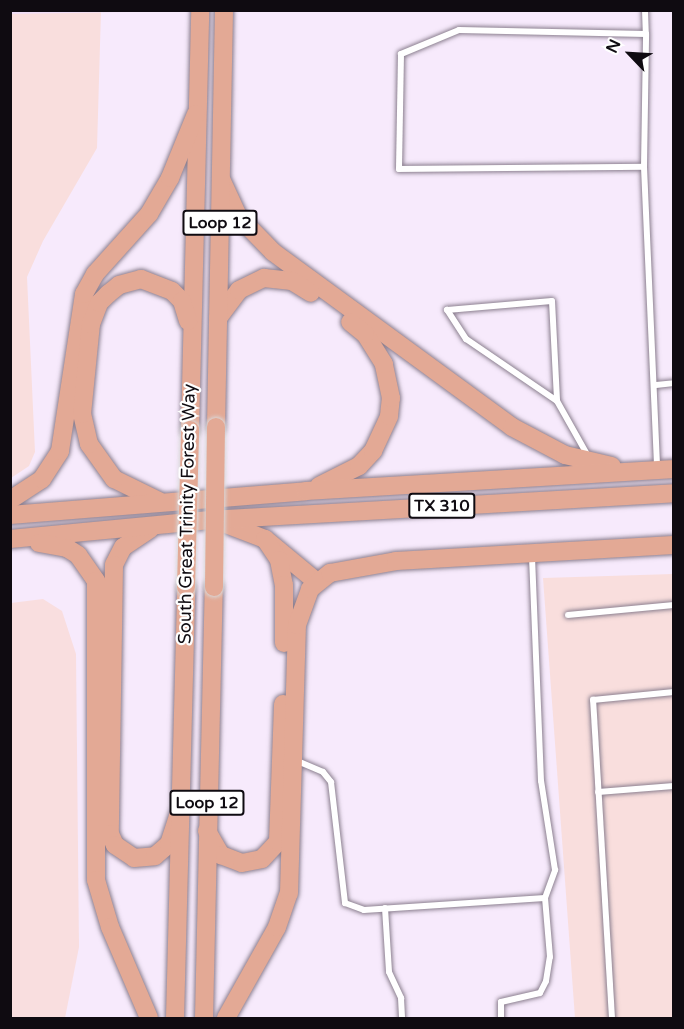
<!DOCTYPE html>
<style>
body{margin:0}
#map{position:relative;width:684px;height:1029px;overflow:hidden;background:#f7eafc;font-family:"Varela Round",sans-serif}
div>[style]{position:absolute}
[style*='--x']{left:calc(var(--x)*1px);top:calc(var(--y)*1px);width:calc(var(--w)*1px);rotate:calc(var(--a)*1deg)}
.commercial>*{inset:0;background:#f9dedf}
.industrial>*{inset:0;background:#f9dedd}
.built>*{inset:0;background:#f0def6}
.roads{filter:drop-shadow(0 0 2px #8c8090) drop-shadow(0 0 2px #8c8090)}
.service>*{height:6px;margin:-3px;padding:0 3px;transform-origin:3px;border-radius:3px;background:#fff}
.primary>*{height:18px;margin:-9px;padding:0 9px;transform-origin:9px;border-radius:9px;background:#e3a995}
.bridges{filter:drop-shadow(0 0 2px #d9d8d9) drop-shadow(0 0 2px #d9d8d9)}
.primary-bridge>*{height:18px;margin:-9px;padding:0 9px;transform-origin:9px;border-radius:9px;background:#e3a995}
span{translate:-50% -50%;white-space:nowrap;text-align:center;line-height:1.15;-webkit-text-stroke:4.5px #fff;paint-order:stroke}
.shield-label span{padding:2px 4px;background:#fff;border:2px solid;border-radius:4px;-webkit-text-stroke-width:0}
.shield-label{font-size:16px;color:#0f0b11;font-weight:700}
.street-label{font-size:18px;color:#0f0b11}
.frame{position:absolute;inset:0;border:12px solid #0f0b11;pointer-events:none}
.north{position:absolute;left:600px;top:24px;width:60px;height:60px;-webkit-text-stroke:4px #fff;paint-order:stroke;rotate:295deg;font-size:16px;font-weight:700;line-height:24px;text-align:center;color:#0f0b11}
.north::after{content:'';display:block;margin:auto;width:21px;height:27px;background:#0f0b11;clip-path:polygon(50% 0,100% 100%,50% 72%,0 100%)}
</style>
<div id="map">
<div class="commercial">
<div style="clip-path:polygon(43px 599px,62px 611px,76px 654px,79px 947px,65px 1018px,11px 1018px,11px 603px)"></div>
</div>
<div class="industrial">
<div style="clip-path:polygon(11px 11px,101px 11px,97px 148px,43px 241px,27px 277px,35px 452px,29px 466px,11px 478px)"></div>
<div style="clip-path:polygon(673px 574px,673px 1018px,575px 1018px,543px 578px)"></div>
</div>
<div class="built">
<div style="clip-path:polygon(130px 11px,130px 12px,10px 14px,11px 10px)"></div>
</div>
<div class="roads">
<div class="service">
<div style="--x:645;--y:10;--w:24;--a:88"></div>
<div style="--x:644;--y:167;--w:133;--a:-89.1"></div>
<div style="--x:646;--y:34;--w:187;--a:-178.8"></div>
<div style="--x:459;--y:30;--w:63;--a:157.5"></div>
<div style="--x:401;--y:54;--w:115;--a:91"></div>
<div style="--x:399;--y:169;--w:245;--a:-0.5"></div>
<div style="--x:644;--y:167;--w:300;--a:87.5"></div>
<div style="--x:656;--y:385;--w:18;--a:-6"></div>
<div style="--x:557;--y:401;--w:110;--a:-145.7"></div>
<div style="--x:466;--y:339;--w:35;--a:-123"></div>
<div style="--x:447;--y:310;--w:105;--a:-4.9"></div>
<div style="--x:552;--y:301;--w:100;--a:87.1"></div>
<div style="--x:557;--y:401;--w:63;--a:60.6"></div>
<div style="--x:568;--y:615;--w:106;--a:-5.4"></div>
<div style="--x:295;--y:760;--w:30;--a:23"></div>
<div style="--x:323;--y:772;--w:13;--a:51"></div>
<div style="--x:331;--y:782;--w:122;--a:83.4"></div>
<div style="--x:345;--y:903;--w:20;--a:20"></div>
<div style="--x:364;--y:910;--w:181;--a:-3.8"></div>
<div style="--x:545;--y:898;--w:30;--a:-70"></div>
<div style="--x:555;--y:870;--w:90;--a:-98.9"></div>
<div style="--x:541;--y:781;--w:224;--a:-92.3"></div>
<div style="--x:598;--y:792;--w:76;--a:-4.5"></div>
<div style="--x:385;--y:908;--w:64;--a:86.4"></div>
<div style="--x:389;--y:972;--w:29;--a:65"></div>
<div style="--x:401;--y:998;--w:20;--a:87"></div>
<div style="--x:501;--y:1018;--w:16;--a:-90"></div>
<div style="--x:501;--y:1002;--w:40;--a:-13"></div>
<div style="--x:540;--y:993;--w:13;--a:-63"></div>
<div style="--x:546;--y:981;--w:24;--a:-81"></div>
<div style="--x:550;--y:957;--w:59;--a:-94.8"></div>
<div style="--x:612;--y:1018;--w:319;--a:-93.4"></div>
<div style="--x:593;--y:700;--w:81;--a:-5.6"></div>
</div>
<div class="primary">
<div style="--x:221;--y:179;--w:41;--a:65.3"></div>
<div style="--x:238;--y:216;--w:50;--a:45.8"></div>
<div style="--x:273;--y:252;--w:296;--a:36.2"></div>
<div style="--x:512;--y:427;--w:60;--a:27.8"></div>
<div style="--x:565;--y:455;--w:48;--a:13.2"></div>
<div style="--x:218;--y:318;--w:35;--a:-53"></div>
<div style="--x:239;--y:290;--w:28;--a:-26"></div>
<div style="--x:264;--y:278;--w:28;--a:6"></div>
<div style="--x:292;--y:281;--w:22;--a:32"></div>
<div style="--x:216;--y:427;--w:417;--a:-88.9"></div>
<div style="--x:190;--y:430;--w:420;--a:-88.6"></div>
<div style="--x:319;--y:486;--w:45;--a:-26.6"></div>
<div style="--x:359;--y:466;--w:21;--a:-47"></div>
<div style="--x:373;--y:451;--w:38;--a:-65"></div>
<div style="--x:389;--y:416;--w:18;--a:-84"></div>
<div style="--x:391;--y:398;--w:35;--a:-102"></div>
<div style="--x:384;--y:364;--w:36;--a:-122"></div>
<div style="--x:365;--y:334;--w:19;--a:-141"></div>
<div style="--x:10;--y:500;--w:38;--a:-33"></div>
<div style="--x:42;--y:479;--w:33;--a:-57"></div>
<div style="--x:60;--y:451;--w:159;--a:-81.3"></div>
<div style="--x:84;--y:294;--w:23;--a:-61"></div>
<div style="--x:95;--y:274;--w:81;--a:-48"></div>
<div style="--x:149;--y:214;--w:42;--a:-59.7"></div>
<div style="--x:170;--y:178;--w:69;--a:-67.9"></div>
<div style="--x:159;--y:501;--w:50;--a:-153.9"></div>
<div style="--x:114;--y:479;--w:43;--a:-125.5"></div>
<div style="--x:89;--y:444;--w:31;--a:-103"></div>
<div style="--x:82;--y:414;--w:90;--a:-84.3"></div>
<div style="--x:91;--y:324;--w:22;--a:-69"></div>
<div style="--x:99;--y:303;--w:13;--a:-45"></div>
<div style="--x:108;--y:294;--w:14;--a:-39"></div>
<div style="--x:119;--y:285;--w:23;--a:-15"></div>
<div style="--x:141;--y:279;--w:33;--a:21"></div>
<div style="--x:172;--y:291;--w:14;--a:45"></div>
<div style="--x:182;--y:301;--w:21;--a:73"></div>
<div style="--x:10;--y:515;--w:297;--a:-4.6"></div>
<div style="--x:306;--y:491;--w:369;--a:-3.4"></div>
<div style="--x:226;--y:524;--w:42;--a:21"></div>
<div style="--x:265;--y:539;--w:67;--a:39.6"></div>
<div style="--x:150;--y:529;--w:32;--a:146"></div>
<div style="--x:123;--y:547;--w:20;--a:117"></div>
<div style="--x:114;--y:565;--w:269;--a:90.9"></div>
<div style="--x:110;--y:834;--w:12;--a:66"></div>
<div style="--x:115;--y:845;--w:23;--a:34"></div>
<div style="--x:134;--y:858;--w:21;--a:-5"></div>
<div style="--x:155;--y:856;--w:18;--a:-41"></div>
<div style="--x:169;--y:844;--w:36;--a:-72"></div>
<div style="--x:10;--y:539;--w:201;--a:-5.4"></div>
<div style="--x:210;--y:520;--w:465;--a:-3.3"></div>
<div style="--x:265;--y:539;--w:25;--a:56"></div>
<div style="--x:279;--y:560;--w:25;--a:79"></div>
<div style="--x:284;--y:585;--w:58;--a:90"></div>
<div style="--x:39;--y:543;--w:28;--a:10"></div>
<div style="--x:67;--y:548;--w:13;--a:32"></div>
<div style="--x:78;--y:555;--w:32;--a:55"></div>
<div style="--x:96;--y:581;--w:299;--a:90"></div>
<div style="--x:96;--y:880;--w:49;--a:73.4"></div>
<div style="--x:110;--y:927;--w:99;--a:66.8"></div>
<div style="--x:207;--y:831;--w:28;--a:60"></div>
<div style="--x:221;--y:855;--w:22;--a:21"></div>
<div style="--x:242;--y:863;--w:20;--a:-11"></div>
<div style="--x:262;--y:859;--w:23;--a:-47"></div>
<div style="--x:278;--y:842;--w:138;--a:-87.9"></div>
<div style="--x:175;--y:1018;--w:431;--a:-88.5"></div>
<div style="--x:204;--y:1018;--w:431;--a:-88.7"></div>
<div style="--x:226;--y:1018;--w:104;--a:-60.7"></div>
<div style="--x:277;--y:927;--w:36;--a:-71"></div>
<div style="--x:289;--y:893;--w:268;--a:-88.3"></div>
<div style="--x:297;--y:625;--w:38;--a:-70"></div>
<div style="--x:310;--y:589;--w:26;--a:-39"></div>
<div style="--x:330;--y:573;--w:67;--a:-10.3"></div>
<div style="--x:396;--y:561;--w:278;--a:-3.3"></div>
</div>
</div>
<div class="bridges">
<div class="primary-bridge">
<div style="--x:186;--y:587;--w:157;--a:-88.5"></div>
<div style="--x:214;--y:587;--w:160;--a:-89.3"></div>
</div>
</div>
<div class="shield-label">
<span style="left:220px;top:223px">Loop 12</span>
<span style="left:442px;top:506px">TX 310</span>
<span style="left:207px;top:803px">Loop 12</span>
</div>
<div class="street-label">
<span style="left:187px;top:514px;rotate:-89deg">South Great Trinity Forest Way</span>
</div>
<div class="frame"></div>
<div class="north">N</div>
</div>
